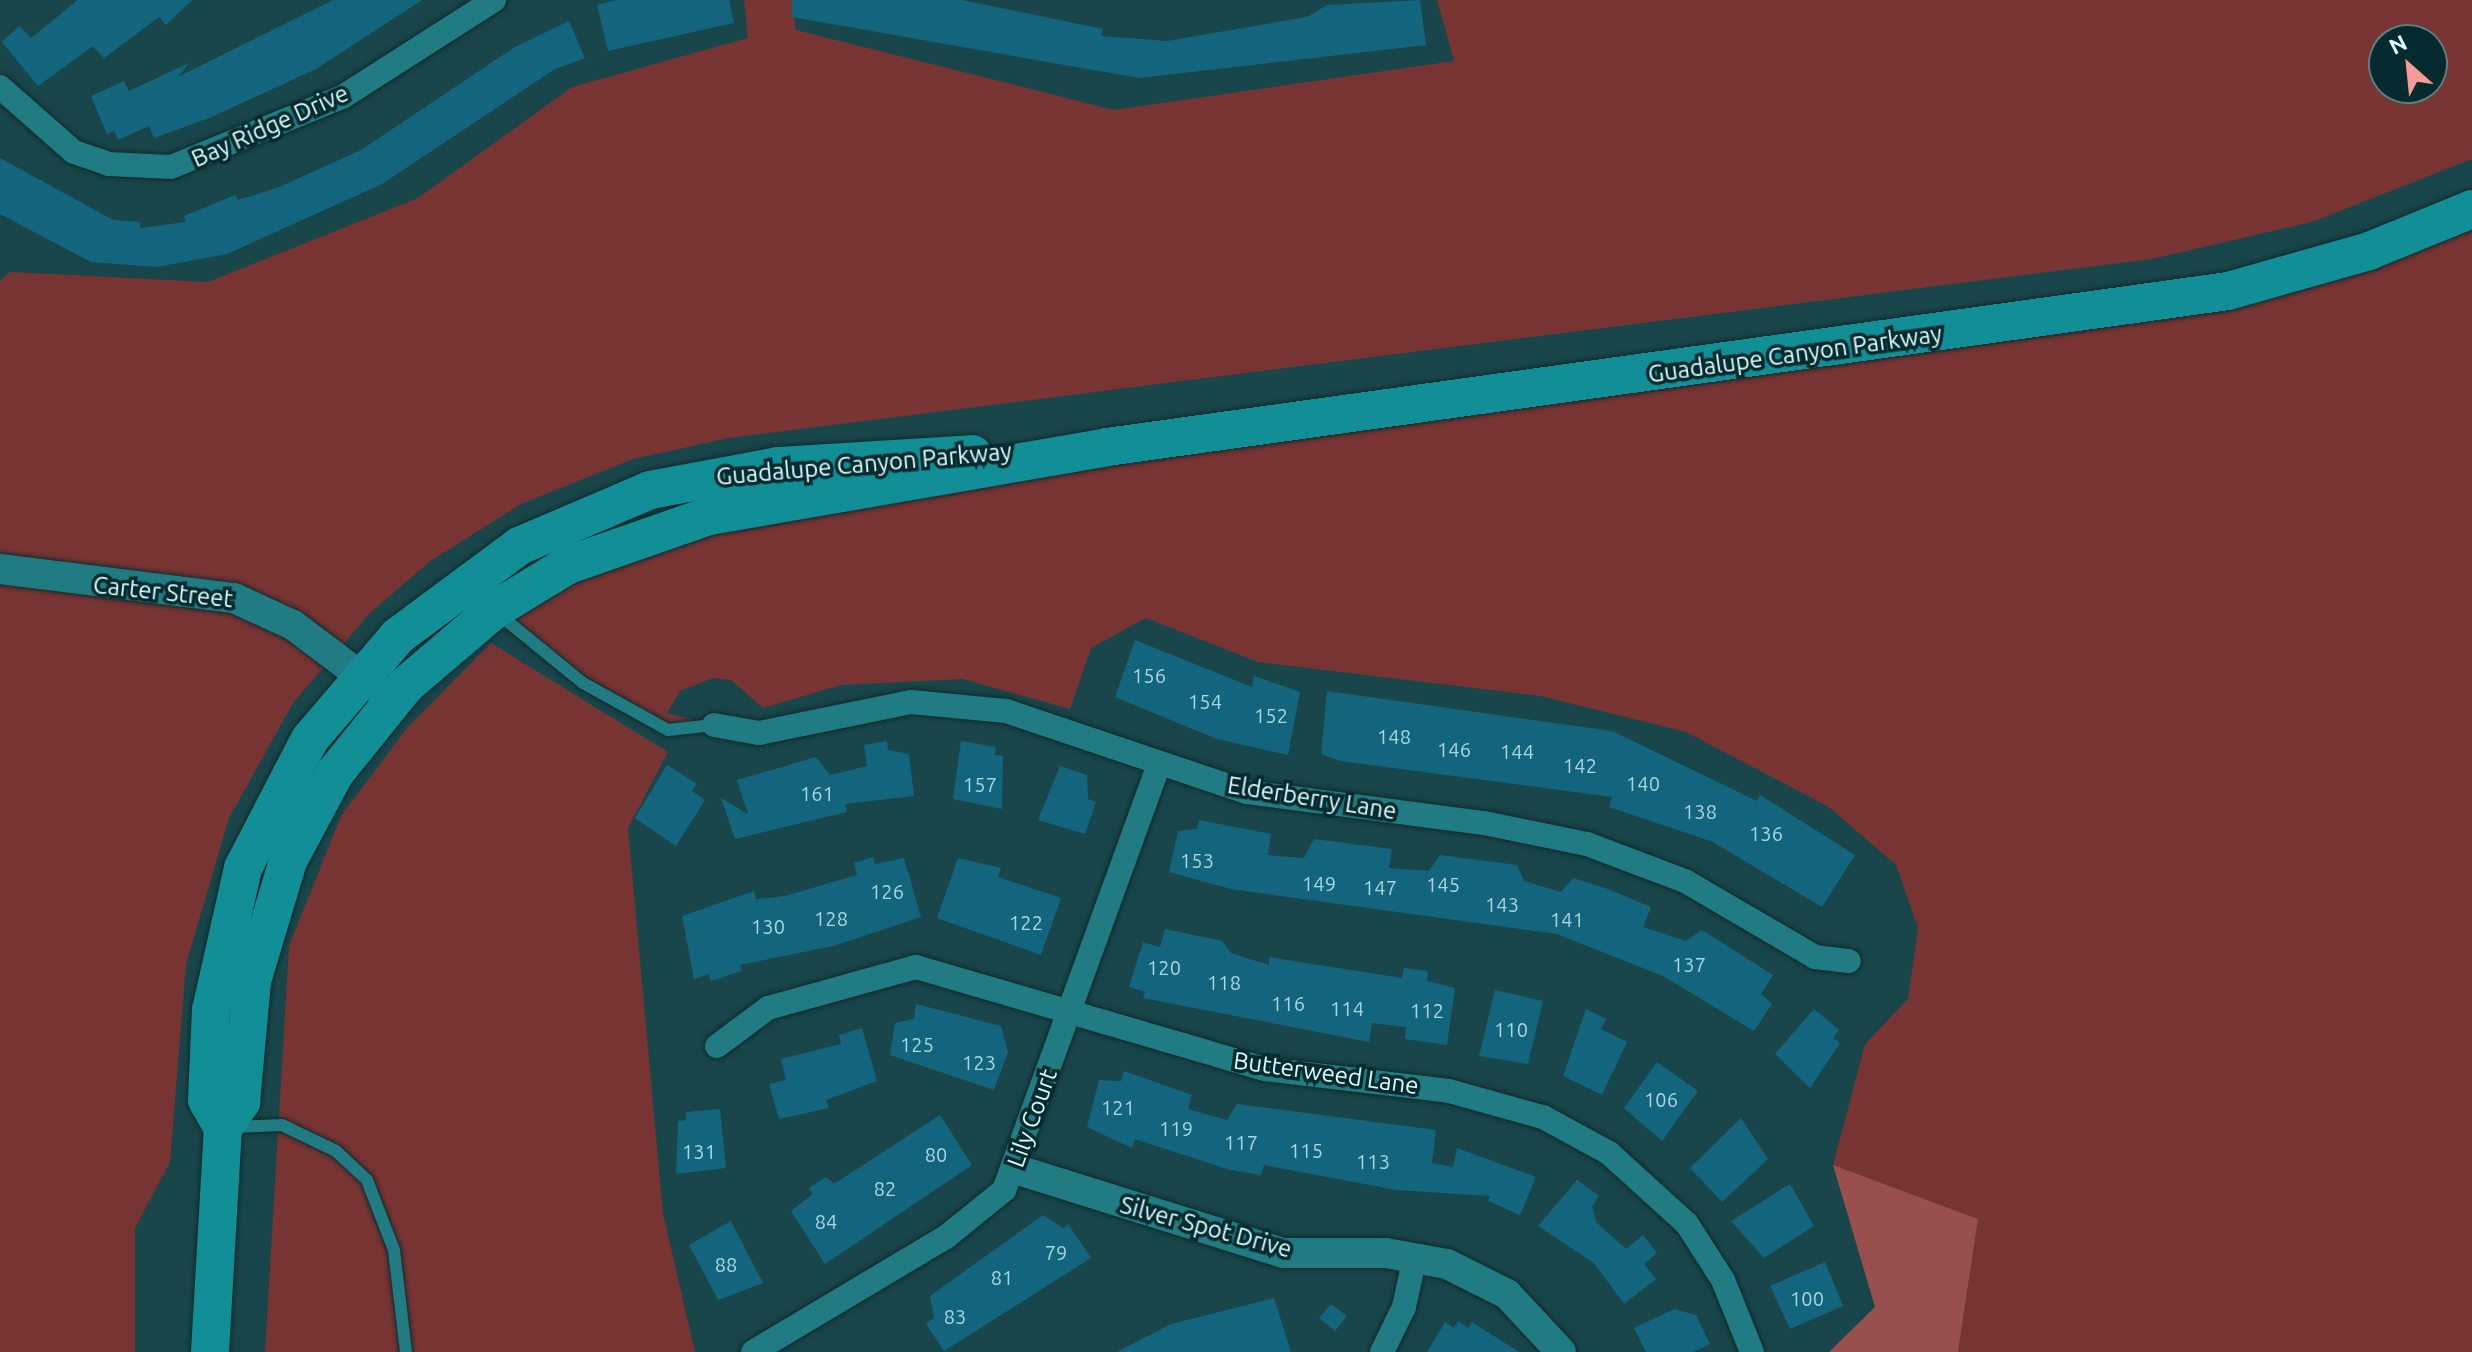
<!DOCTYPE html>
<style>
body{margin:0}
#map{position:relative;width:2472px;height:1352px;overflow:hidden;background:#19464a;font-family:Ubuntu,sans-serif}
div>[style]{position:absolute}
[style*='--x']{left:calc(var(--x)*1px);top:calc(var(--y)*1px);width:calc(var(--w)*1px);rotate:calc(var(--a)*1deg)}
.green>*{inset:0;background:#773433}
.forest>*{inset:0;background:#994f4d}
.building>*{inset:0;background:#13657d}
.roads{filter:drop-shadow(0 0 2px #0f2a2c) drop-shadow(0 0 2px #0f2a2c)}
.service>*{height:12px;margin:-6px;padding:0 6px;transform-origin:6px;border-radius:6px;background:#207b82}
.minor>*{height:24px;margin:-12px;padding:0 12px;transform-origin:12px;border-radius:12px;background:#207b82}
.tertiary>*{height:30px;margin:-15px;padding:0 15px;transform-origin:15px;border-radius:15px;background:#207b82}
.primary>*{height:38px;margin:-19px;padding:0 19px;transform-origin:19px;border-radius:19px;background:#128e96}
span{translate:-50% -50%;white-space:nowrap;text-align:center;line-height:1.15;-webkit-text-stroke:7px #052b2e;paint-order:stroke}
.number-label{font-size:20px;color:#aad6de}
.number-label span{-webkit-text-stroke-width:0}
.street-label{font-size:24px;color:#dcfcfe}
.north{position:absolute;left:2368px;top:24px;width:80px;height:80px;box-sizing:border-box;background:#052b2e;border:2px solid #5b7f81;border-radius:50%;rotate:333deg;font-size:22px;font-weight:700;line-height:32px;text-align:center;color:#dcfcfe}
.north::after{content:'';display:block;margin:auto;width:28px;height:36px;background:#f59b97;clip-path:polygon(50% 0,100% 100%,50% 72%,0 100%)}
</style>
<div id="map">
<div class="green">
<div style="clip-path:polygon(evenodd,744px 0,792px 0,796px 30px,1114px 110px,1454px 61px,1437px 0,2472px 0,2472px 159px,2312px 222px,2152px 259px,729px 438px,633px 459px,521px 504px,429px 562px,369px 614px,293px 703px,229px 818px,186px 964px,170px 1162px,135px 1228px,135px 1352px,0 1352px,0 281px,10px 272px,208px 282px,418px 198px,572px 87px,748px 38px,744px 0,2384px 40px,2432px 40px,2432px 88px,2384px 88px,2384px 40px)"></div>
<div style="clip-path:polygon(2472px 209px,2472px 1352px,1958px 1352px,1978px 1219px,1833px 1165px,1865px 1044px,1908px 999px,1918px 928px,1896px 865px,1829px 807px,1686px 732px,1541px 696px,1258px 662px,1146px 618px,1091px 648px,1070px 709px,963px 679px,841px 685px,763px 708px,731px 680px,713px 678px,680px 691px,667px 713px,714px 725px,682px 732px,598px 692px,504px 621px,661px 528px,2083px 315px)"></div>
<div style="clip-path:polygon(491px 643px,668px 752px,628px 828px,663px 1214px,695px 1352px,265px 1352px,289px 946px,341px 816px,408px 727px)"></div>
</div>
<div class="forest">
<div style="clip-path:polygon(1833px 1165px,1978px 1219px,1958px 1352px,1829px 1352px,1875px 1307px)"></div>
</div>
<div class="building">
<div style="clip-path:polygon(78px 0,192px 0,166px 25px,159px 17px,104px 58px,93px 46px,38px 86px,2px 42px,19px 26px,31px 38px)"></div>
<div style="clip-path:polygon(333px 0,422px 0,316px 69px,209px 118px,154px 138px,149px 126px,118px 140px,114px 131px,107px 134px,91px 96px,124px 81px,129px 91px,189px 63px,178px 77px)"></div>
<div style="clip-path:polygon(616px 0,729px 0,734px 23px,608px 51px,597px 5px)"></div>
<div style="clip-path:polygon(792px 0,962px 0,1103px 29px,1101px 36px,1167px 41px,1307px 17px,1327px 5px,1420px 0,1426px 45px,1139px 78px,792px 17px)"></div>
<div style="clip-path:polygon(569px 21px,585px 58px,555px 69px,382px 184px,227px 254px,156px 267px,91px 262px,0 214px,0 158px,113px 220px,140px 222px,140px 228px,186px 222px,184px 216px,235px 195px,238px 200px,277px 188px,361px 150px,515px 47px)"></div>
<div style="clip-path:polygon(1135px 640px,1252px 687px,1254px 676px,1300px 692px,1288px 755px,1217px 739px,1115px 697px)"></div>
<div style="clip-path:polygon(1327px 691px,1612px 731px,1757px 801px,1760px 795px,1855px 855px,1822px 907px,1713px 842px,1609px 807px,1612px 797px,1340px 761px,1321px 754px)"></div>
<div style="clip-path:polygon(887px 741px,888px 750px,909px 754px,914px 796px,845px 804px,847px 812px,735px 839px,721px 798px,748px 814px,737px 780px,816px 757px,830px 775px,867px 766px,864px 745px)"></div>
<div style="clip-path:polygon(961px 741px,996px 747px,995px 755px,1003px 756px,1002px 809px,953px 799px)"></div>
<div style="clip-path:polygon(667px 765px,697px 784px,692px 791px,705px 800px,676px 846px,635px 818px)"></div>
<div style="clip-path:polygon(1060px 766px,1087px 775px,1088px 799px,1096px 802px,1085px 834px,1038px 820px)"></div>
<div style="clip-path:polygon(1199px 820px,1271px 834px,1268px 855px,1304px 858px,1314px 839px,1392px 849px,1389px 868px,1429px 871px,1440px 855px,1517px 865px,1524px 881px,1561px 892px,1573px 878px,1605px 888px,1651px 907px,1643px 927px,1686px 941px,1702px 930px,1773px 975px,1761px 994px,1772px 1004px,1754px 1031px,1663px 976px,1557px 934px,1231px 889px,1169px 872px,1178px 831px,1197px 829px)"></div>
<div style="clip-path:polygon(873px 857px,875px 864px,904px 858px,921px 917px,833px 946px,740px 965px,742px 971px,711px 981px,709px 974px,694px 979px,682px 916px,754px 891px,756px 899px,785px 896px,857px 875px,854px 863px)"></div>
<div style="clip-path:polygon(958px 858px,1001px 868px,998px 877px,1061px 898px,1041px 955px,937px 918px)"></div>
<div style="clip-path:polygon(1165px 929px,1222px 941px,1231px 953px,1269px 965px,1269px 957px,1402px 978px,1404px 968px,1428px 971px,1427px 981px,1455px 988px,1447px 1045px,1405px 1039px,1406px 1027px,1372px 1023px,1369px 1042px,1143px 998px,1145px 992px,1129px 987px,1143px 942px,1160px 947px)"></div>
<div style="clip-path:polygon(1495px 990px,1543px 1001px,1528px 1064px,1479px 1056px)"></div>
<div style="clip-path:polygon(916px 1004px,1001px 1026px,1008px 1052px,994px 1090px,890px 1055px,895px 1023px,914px 1019px)"></div>
<div style="clip-path:polygon(1586px 1009px,1606px 1019px,1601px 1029px,1627px 1042px,1602px 1095px,1563px 1076px)"></div>
<div style="clip-path:polygon(1814px 1009px,1839px 1030px,1833px 1038px,1840px 1043px,1810px 1088px,1775px 1054px)"></div>
<div style="clip-path:polygon(862px 1028px,877px 1081px,826px 1100px,829px 1108px,779px 1119px,769px 1084px,786px 1080px,781px 1059px,841px 1044px,839px 1035px)"></div>
<div style="clip-path:polygon(1657px 1062px,1698px 1091px,1662px 1141px,1624px 1108px)"></div>
<div style="clip-path:polygon(1124px 1071px,1192px 1095px,1188px 1109px,1227px 1120px,1237px 1104px,1436px 1130px,1432px 1163px,1453px 1167px,1457px 1148px,1536px 1177px,1520px 1215px,1488px 1201px,1490px 1196px,1396px 1190px,1264px 1165px,1261px 1175px,1230px 1170px,1135px 1139px,1132px 1148px,1087px 1127px,1099px 1080px,1121px 1081px)"></div>
<div style="clip-path:polygon(720px 1109px,726px 1168px,676px 1174px,678px 1121px,686px 1120px,686px 1112px)"></div>
<div style="clip-path:polygon(940px 1115px,972px 1165px,825px 1264px,791px 1211px,813px 1194px,809px 1188px,826px 1177px,834px 1184px)"></div>
<div style="clip-path:polygon(1741px 1118px,1768px 1159px,1722px 1202px,1690px 1168px)"></div>
<div style="clip-path:polygon(1577px 1180px,1599px 1196px,1592px 1206px,1596px 1222px,1626px 1249px,1643px 1235px,1657px 1253px,1644px 1264px,1656px 1279px,1624px 1304px,1594px 1263px,1538px 1226px)"></div>
<div style="clip-path:polygon(1790px 1184px,1814px 1226px,1764px 1258px,1731px 1221px)"></div>
<div style="clip-path:polygon(1043px 1215px,1063px 1228px,1068px 1224px,1091px 1258px,944px 1351px,926px 1324px,934px 1318px,930px 1296px)"></div>
<div style="clip-path:polygon(731px 1221px,763px 1283px,718px 1300px,689px 1245px)"></div>
<div style="clip-path:polygon(1825px 1262px,1843px 1306px,1790px 1329px,1770px 1286px)"></div>
<div style="clip-path:polygon(1274px 1298px,1291px 1352px,1117px 1352px,1171px 1324px)"></div>
<div style="clip-path:polygon(1331px 1304px,1347px 1316px,1335px 1331px,1319px 1318px)"></div>
<div style="clip-path:polygon(1674px 1309px,1696px 1315px,1710px 1344px,1693px 1352px,1646px 1352px,1634px 1328px)"></div>
<div style="clip-path:polygon(1458px 1321px,1468px 1328px,1472px 1322px,1519px 1352px,1427px 1352px,1445px 1322px,1454px 1328px)"></div>
</div>
<div class="roads">
<div class="service">
<div style="--x:496;--y:612;--w:112;--a:39.2"></div>
<div style="--x:583;--y:683;--w:97;--a:28.9"></div>
<div style="--x:668;--y:730;--w:46;--a:-6.2"></div>
<div style="--x:234;--y:1127;--w:48;--a:-2.4"></div>
<div style="--x:282;--y:1125;--w:60;--a:25.7"></div>
<div style="--x:336;--y:1151;--w:42;--a:43.1"></div>
<div style="--x:367;--y:1180;--w:75;--a:68.9"></div>
<div style="--x:394;--y:1250;--w:103;--a:83.3"></div>
</div>
<div class="minor">
<div style="--x:0;--y:87;--w:98;--a:41.3"></div>
<div style="--x:74;--y:152;--w:36;--a:19"></div>
<div style="--x:108;--y:164;--w:63;--a:2.7"></div>
<div style="--x:171;--y:167;--w:187;--a:-22.3"></div>
<div style="--x:344;--y:96;--w:178;--a:-32.6"></div>
<div style="--x:714;--y:725;--w:46;--a:10.1"></div>
<div style="--x:759;--y:733;--w:155;--a:-11.5"></div>
<div style="--x:911;--y:702;--w:95;--a:5.4"></div>
<div style="--x:1006;--y:711;--w:254;--a:18.6"></div>
<div style="--x:1247;--y:792;--w:239;--a:7.5"></div>
<div style="--x:1484;--y:823;--w:105;--a:11.5"></div>
<div style="--x:1587;--y:844;--w:105;--a:20.7"></div>
<div style="--x:1685;--y:881;--w:151;--a:30.3"></div>
<div style="--x:1815;--y:957;--w:34;--a:7"></div>
<div style="--x:717;--y:1046;--w:64;--a:-36.7"></div>
<div style="--x:768;--y:1008;--w:154;--a:-15.5"></div>
<div style="--x:916;--y:967;--w:364;--a:16.3"></div>
<div style="--x:1265;--y:1069;--w:185;--a:6.8"></div>
<div style="--x:1449;--y:1091;--w:98;--a:15.5"></div>
<div style="--x:1543;--y:1117;--w:75;--a:28.6"></div>
<div style="--x:1609;--y:1153;--w:105;--a:42.3"></div>
<div style="--x:1687;--y:1224;--w:67;--a:57.3"></div>
<div style="--x:1723;--y:1280;--w:78;--a:68.1"></div>
<div style="--x:753;--y:1352;--w:225;--a:-30.8"></div>
<div style="--x:946;--y:1237;--w:75;--a:-39"></div>
<div style="--x:1004;--y:1190;--w:454;--a:-70"></div>
<div style="--x:1382;--y:1352;--w:50;--a:-63.9"></div>
<div style="--x:1404;--y:1307;--w:52;--a:-77.8"></div>
</div>
<div class="tertiary">
<div style="--x:0;--y:569;--w:236;--a:7.1"></div>
<div style="--x:234;--y:598;--w:65;--a:24.6"></div>
<div style="--x:293;--y:625;--w:106;--a:37"></div>
<div style="--x:1015;--y:1169;--w:281;--a:17.4"></div>
<div style="--x:1283;--y:1253;--w:103;--a:0"></div>
<div style="--x:1386;--y:1253;--w:62;--a:10.2"></div>
<div style="--x:1447;--y:1264;--w:67;--a:26.6"></div>
<div style="--x:1507;--y:1294;--w:79;--a:47"></div>
</div>
<div class="primary">
<div style="--x:223;--y:1128;--w:32;--a:-120"></div>
<div style="--x:207;--y:1100;--w:90;--a:-87.5"></div>
<div style="--x:211;--y:1010;--w:146;--a:-77.3"></div>
<div style="--x:243;--y:868;--w:145;--a:-62.6"></div>
<div style="--x:310;--y:739;--w:135;--a:-49.5"></div>
<div style="--x:398;--y:636;--w:151;--a:-36.6"></div>
<div style="--x:519;--y:546;--w:142;--a:-23.1"></div>
<div style="--x:650;--y:490;--w:130;--a:-10.6"></div>
<div style="--x:778;--y:466;--w:195;--a:-3.5"></div>
<div style="--x:210;--y:1352;--w:224;--a:-86.7"></div>
<div style="--x:223;--y:1128;--w:32;--a:-55"></div>
<div style="--x:241;--y:1102;--w:121;--a:-84.8"></div>
<div style="--x:252;--y:981;--w:125;--a:-73.3"></div>
<div style="--x:288;--y:861;--w:100;--a:-61.9"></div>
<div style="--x:335;--y:773;--w:113;--a:-51.1"></div>
<div style="--x:406;--y:685;--w:116;--a:-40.4"></div>
<div style="--x:494;--y:610;--w:87;--a:-31.3"></div>
<div style="--x:568;--y:565;--w:149;--a:-19.2"></div>
<div style="--x:709;--y:516;--w:404;--a:-9.8"></div>
<div style="--x:1107;--y:447;--w:1132;--a:-7.92"></div>
<div style="--x:2228;--y:291;--w:147;--a:-15.8"></div>
<div style="--x:2369;--y:251;--w:111;--a:-22.2"></div>
</div>
</div>
<div class="number-label">
<span style="left:1149px;top:675px">156</span>
<span style="left:1205px;top:701px">154</span>
<span style="left:1271px;top:715px">152</span>
<span style="left:1394px;top:736px">148</span>
<span style="left:1454px;top:749px">146</span>
<span style="left:1517px;top:751px">144</span>
<span style="left:1580px;top:765px">142</span>
<span style="left:1643px;top:783px">140</span>
<span style="left:980px;top:784px">157</span>
<span style="left:817px;top:793px">161</span>
<span style="left:1700px;top:811px">138</span>
<span style="left:1766px;top:833px">136</span>
<span style="left:1197px;top:860px">153</span>
<span style="left:1319px;top:883px">149</span>
<span style="left:1443px;top:884px">145</span>
<span style="left:1380px;top:887px">147</span>
<span style="left:887px;top:891px">126</span>
<span style="left:1502px;top:904px">143</span>
<span style="left:831px;top:918px">128</span>
<span style="left:1567px;top:919px">141</span>
<span style="left:1026px;top:922px">122</span>
<span style="left:768px;top:926px">130</span>
<span style="left:1689px;top:964px">137</span>
<span style="left:1164px;top:967px">120</span>
<span style="left:1224px;top:982px">118</span>
<span style="left:1288px;top:1003px">116</span>
<span style="left:1347px;top:1008px">114</span>
<span style="left:1427px;top:1010px">112</span>
<span style="left:1511px;top:1029px">110</span>
<span style="left:917px;top:1044px">125</span>
<span style="left:979px;top:1062px">123</span>
<span style="left:1661px;top:1099px">106</span>
<span style="left:1118px;top:1107px">121</span>
<span style="left:1176px;top:1128px">119</span>
<span style="left:1241px;top:1142px">117</span>
<span style="left:1306px;top:1150px">115</span>
<span style="left:699px;top:1151px">131</span>
<span style="left:936px;top:1154px">80</span>
<span style="left:1373px;top:1161px">113</span>
<span style="left:885px;top:1188px">82</span>
<span style="left:826px;top:1221px">84</span>
<span style="left:1056px;top:1252px">79</span>
<span style="left:726px;top:1264px">88</span>
<span style="left:1002px;top:1277px">81</span>
<span style="left:1807px;top:1298px">100</span>
<span style="left:955px;top:1316px">83</span>
</div>
<div class="street-label">
<span style="left:270px;top:126px;rotate:-24deg">Bay Ridge Drive</span>
<span style="left:1795px;top:354px;rotate:-8deg">Guadalupe Canyon Parkway</span>
<span style="left:864px;top:464px;rotate:-5deg">Guadalupe Canyon Parkway</span>
<span style="left:163px;top:592px;rotate:6deg">Carter Street</span>
<span style="left:1312px;top:798px;rotate:9deg">Elderberry Lane</span>
<span style="left:1326px;top:1073px;rotate:8deg">Butterweed Lane</span>
<span style="left:1032px;top:1118px;rotate:-70deg">Lily Court</span>
<span style="left:1206px;top:1227px;rotate:15deg">Silver Spot Drive</span>
</div>
<div class="north">N</div>
</div>
